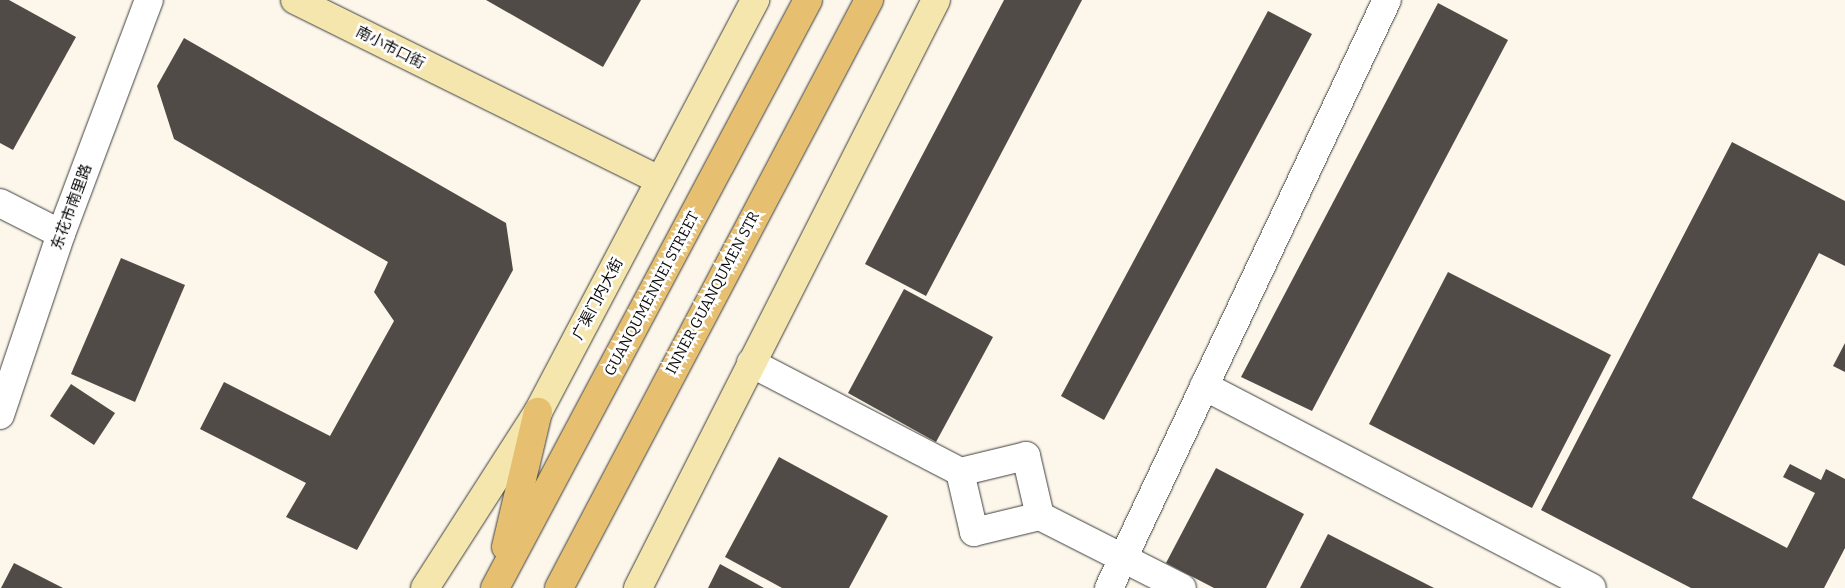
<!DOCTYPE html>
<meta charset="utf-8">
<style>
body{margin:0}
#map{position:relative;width:1845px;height:588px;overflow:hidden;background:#fcf7ea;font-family:Bitter,"Noto Sans SC",serif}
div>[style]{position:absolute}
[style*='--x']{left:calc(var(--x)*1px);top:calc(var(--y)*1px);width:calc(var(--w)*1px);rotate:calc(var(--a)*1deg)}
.building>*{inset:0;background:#514b48}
.roads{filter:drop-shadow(0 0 1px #3d3d3d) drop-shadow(0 0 1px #3d3d3d)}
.street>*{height:28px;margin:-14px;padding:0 14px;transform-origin:14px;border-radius:14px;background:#fff}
.secondary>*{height:28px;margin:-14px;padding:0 14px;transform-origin:14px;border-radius:14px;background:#f4e6ad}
.primary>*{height:28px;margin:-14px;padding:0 14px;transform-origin:14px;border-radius:14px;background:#e6c070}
span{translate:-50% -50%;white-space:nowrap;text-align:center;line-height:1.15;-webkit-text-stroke:5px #fff;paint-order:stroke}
.street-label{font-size:15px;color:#0a0a0a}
</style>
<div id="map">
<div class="building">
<div style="clip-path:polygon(0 0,9px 0,76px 37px,13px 150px,0 143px)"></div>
<div style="clip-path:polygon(486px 0,641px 0,603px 67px)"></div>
<div style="clip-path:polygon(1004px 0,1082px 0,926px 296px,865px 264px)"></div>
<div style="clip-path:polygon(1438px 3px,1508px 40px,1312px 411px,1241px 377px)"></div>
<div style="clip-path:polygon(1268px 11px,1312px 34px,1104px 420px,1061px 396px)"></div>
<div style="clip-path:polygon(184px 38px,506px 223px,513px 270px,357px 550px,286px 517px,306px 483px,200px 429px,224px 382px,330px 436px,394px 321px,374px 292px,388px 262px,174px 139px,157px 86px)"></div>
<div style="clip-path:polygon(1732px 142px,1845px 201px,1845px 266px,1819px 253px,1692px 498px,1787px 548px,1815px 493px,1783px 477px,1790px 464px,1821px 480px,1826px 469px,1845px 479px,1845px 548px,1824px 588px,1691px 588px,1541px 510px)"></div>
<div style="clip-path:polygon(121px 258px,185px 285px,135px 402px,71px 374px)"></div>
<div style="clip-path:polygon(1448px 272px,1611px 355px,1532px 508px,1369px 424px)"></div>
<div style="clip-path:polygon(904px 289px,993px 337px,936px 442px,848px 393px)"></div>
<div style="clip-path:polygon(1845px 343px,1845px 372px,1833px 366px)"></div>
<div style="clip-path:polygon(71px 384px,115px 413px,94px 445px,50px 416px)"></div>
<div style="clip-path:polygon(779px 457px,888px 516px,849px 588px,782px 588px,725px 557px)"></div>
<div style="clip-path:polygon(1216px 468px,1304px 514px,1266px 588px,1214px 588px,1166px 563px)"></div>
<div style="clip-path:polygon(1328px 534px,1434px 588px,1300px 588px)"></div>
<div style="clip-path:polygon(14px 563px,63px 588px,1px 588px)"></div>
<div style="clip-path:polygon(720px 564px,764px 588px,708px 588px)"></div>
</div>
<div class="roads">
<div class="street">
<div style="--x:0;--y:203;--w:68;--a:26.9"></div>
<div style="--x:751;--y:363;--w:236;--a:27.5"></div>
<div style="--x:1204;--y:386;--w:437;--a:27.5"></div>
<div style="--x:0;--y:415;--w:191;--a:-71.4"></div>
<div style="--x:61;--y:234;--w:250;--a:-69.4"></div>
<div style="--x:1026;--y:456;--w:62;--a:76.9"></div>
<div style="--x:1040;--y:516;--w:68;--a:166.4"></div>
<div style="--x:974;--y:532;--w:62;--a:-103.1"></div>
<div style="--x:960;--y:472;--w:68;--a:-13.6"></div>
<div style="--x:1040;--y:516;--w:159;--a:26.9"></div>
<div style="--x:1109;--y:588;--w:650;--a:-64.7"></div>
</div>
<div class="secondary">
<div style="--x:295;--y:0;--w:407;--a:26.3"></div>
<div style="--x:425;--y:588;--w:209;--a:-57.3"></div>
<div style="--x:538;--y:412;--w:466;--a:-62.2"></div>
<div style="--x:638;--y:588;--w:659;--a:-63.12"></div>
</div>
<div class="primary">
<div style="--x:506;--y:547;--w:139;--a:-76.7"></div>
<div style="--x:495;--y:588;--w:666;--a:-61.97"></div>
<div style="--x:559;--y:588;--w:665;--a:-62.2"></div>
</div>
</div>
<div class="street-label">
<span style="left:390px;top:48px;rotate:27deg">南小市口街</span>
<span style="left:72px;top:207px;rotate:-70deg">东花市南里路</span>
<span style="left:713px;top:293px;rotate:-62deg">INNER GUANQUMEN STR</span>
<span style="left:652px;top:294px;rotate:-62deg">GUANQUMENNEI STREET</span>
<span style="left:598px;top:299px;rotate:-62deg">广渠门内大街</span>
</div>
</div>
